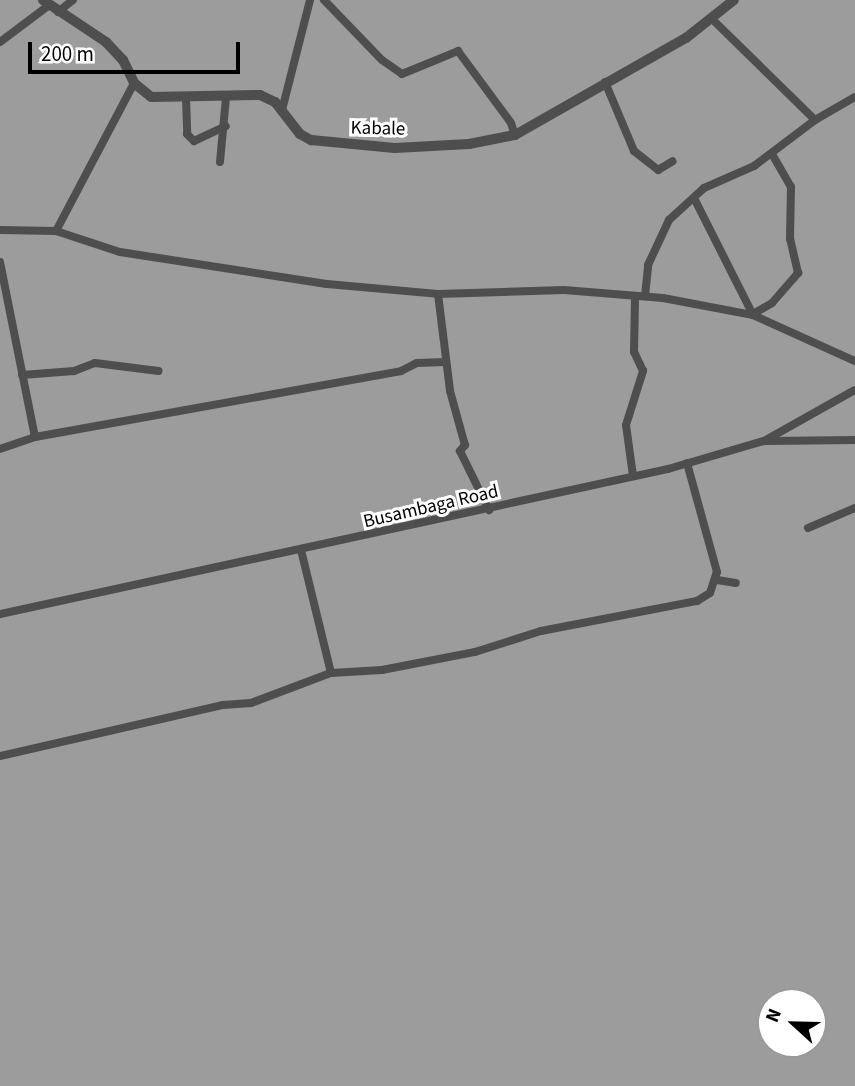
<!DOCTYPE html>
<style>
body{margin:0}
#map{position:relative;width:855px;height:1086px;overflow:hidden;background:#fff;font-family:"Source Sans 3",sans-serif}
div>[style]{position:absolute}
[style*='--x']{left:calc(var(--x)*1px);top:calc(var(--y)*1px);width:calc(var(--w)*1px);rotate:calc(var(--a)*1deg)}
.water>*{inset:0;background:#9c9c9c}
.minor>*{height:8px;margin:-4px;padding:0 4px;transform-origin:4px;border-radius:4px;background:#4e4e4e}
.tertiary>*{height:10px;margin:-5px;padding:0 5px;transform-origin:5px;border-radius:5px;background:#4e4e4e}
span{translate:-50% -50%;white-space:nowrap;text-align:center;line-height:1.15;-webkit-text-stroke:6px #fff;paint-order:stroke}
.street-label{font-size:19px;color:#000}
.north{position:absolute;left:757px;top:988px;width:70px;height:70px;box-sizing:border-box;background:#fff;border:2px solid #999;border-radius:50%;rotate:292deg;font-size:19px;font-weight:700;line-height:28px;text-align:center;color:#000}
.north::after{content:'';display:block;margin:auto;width:24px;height:32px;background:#000;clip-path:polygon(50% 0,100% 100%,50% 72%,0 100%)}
.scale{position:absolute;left:28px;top:42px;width:212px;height:32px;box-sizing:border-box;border:4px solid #000;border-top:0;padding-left:9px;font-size:21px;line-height:24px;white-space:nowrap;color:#000;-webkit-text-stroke:5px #fff;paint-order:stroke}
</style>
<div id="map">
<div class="water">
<div style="clip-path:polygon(evenodd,0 0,855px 0,855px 1086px,0 1086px,0 0,771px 1002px,813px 1002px,813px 1044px,771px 1044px,771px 1002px)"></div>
</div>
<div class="minor">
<div style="--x:324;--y:0;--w:83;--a:46"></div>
<div style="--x:382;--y:60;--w:24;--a:35"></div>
<div style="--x:402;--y:74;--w:61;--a:-22.3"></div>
<div style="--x:458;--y:51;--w:89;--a:53.6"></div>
<div style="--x:511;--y:123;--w:13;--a:72"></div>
<div style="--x:58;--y:12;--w:19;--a:-39"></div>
<div style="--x:713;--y:20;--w:143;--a:44.4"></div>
<div style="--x:0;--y:42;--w:60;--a:-36.9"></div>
<div style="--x:605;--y:82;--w:75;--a:67.2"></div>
<div style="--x:634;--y:151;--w:31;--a:38"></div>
<div style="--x:658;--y:170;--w:17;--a:-31"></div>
<div style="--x:186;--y:98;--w:36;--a:88"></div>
<div style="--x:187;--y:134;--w:10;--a:45"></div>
<div style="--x:194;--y:141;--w:35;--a:-25"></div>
<div style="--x:282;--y:110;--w:114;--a:-75.7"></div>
<div style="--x:220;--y:162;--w:65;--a:-84.7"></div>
<div style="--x:694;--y:198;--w:131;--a:63.2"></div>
<div style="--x:0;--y:230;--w:56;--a:1"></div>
<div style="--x:56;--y:231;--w:67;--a:18.2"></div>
<div style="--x:120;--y:252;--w:209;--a:8.8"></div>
<div style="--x:327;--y:284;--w:111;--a:5.1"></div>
<div style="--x:438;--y:294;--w:126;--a:-1.8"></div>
<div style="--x:564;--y:290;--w:99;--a:4.6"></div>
<div style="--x:663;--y:298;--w:92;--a:10.7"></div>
<div style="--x:753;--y:315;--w:112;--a:24.3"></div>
<div style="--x:56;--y:231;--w:167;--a:-62.2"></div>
<div style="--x:0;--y:262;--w:178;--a:78.7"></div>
<div style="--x:438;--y:294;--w:98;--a:82.9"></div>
<div style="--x:450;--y:391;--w:56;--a:74.5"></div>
<div style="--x:465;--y:445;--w:8;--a:130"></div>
<div style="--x:460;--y:451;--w:66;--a:63.8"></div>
<div style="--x:645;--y:296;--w:31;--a:-84"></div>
<div style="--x:648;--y:265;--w:50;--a:-65"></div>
<div style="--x:669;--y:220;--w:47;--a:-42.4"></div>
<div style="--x:704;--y:188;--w:55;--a:-23.7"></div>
<div style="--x:754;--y:166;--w:76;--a:-37"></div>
<div style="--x:815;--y:120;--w:46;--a:-29.9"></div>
<div style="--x:753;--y:314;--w:22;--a:-30"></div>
<div style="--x:772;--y:303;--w:40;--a:-49"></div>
<div style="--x:798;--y:273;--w:35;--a:-103"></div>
<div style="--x:790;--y:239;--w:52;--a:-88.9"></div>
<div style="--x:791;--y:187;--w:38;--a:-120"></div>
<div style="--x:22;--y:375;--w:52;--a:-4.4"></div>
<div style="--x:74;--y:371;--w:22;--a:-21"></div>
<div style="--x:95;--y:363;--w:64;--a:7.1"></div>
<div style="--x:767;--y:441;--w:88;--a:-0.7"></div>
<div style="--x:0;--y:449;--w:37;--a:-19"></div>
<div style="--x:35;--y:437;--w:372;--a:-10.2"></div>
<div style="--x:401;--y:371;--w:18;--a:-27"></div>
<div style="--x:417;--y:363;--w:29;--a:-2"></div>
<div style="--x:633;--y:476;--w:51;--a:-97.8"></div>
<div style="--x:626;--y:425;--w:57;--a:-72.5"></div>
<div style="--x:643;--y:371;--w:21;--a:-115"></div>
<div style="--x:634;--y:352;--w:54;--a:-88.9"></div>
<div style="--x:808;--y:528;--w:51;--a:-23.1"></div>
<div style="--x:717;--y:580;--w:19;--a:9"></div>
<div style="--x:0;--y:614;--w:684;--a:-12.25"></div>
<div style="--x:668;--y:469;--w:100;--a:-16.3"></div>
<div style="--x:764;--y:441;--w:104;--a:-29.3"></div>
<div style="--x:331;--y:673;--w:51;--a:-3.4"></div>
<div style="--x:382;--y:670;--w:95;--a:-11"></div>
<div style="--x:475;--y:652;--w:69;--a:-17.7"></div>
<div style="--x:541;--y:631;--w:159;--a:-10.9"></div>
<div style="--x:697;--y:601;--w:15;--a:-32"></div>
<div style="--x:710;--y:593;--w:22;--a:-72"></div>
<div style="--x:717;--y:572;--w:113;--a:-105.4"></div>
<div style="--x:0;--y:756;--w:229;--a:-12.9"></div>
<div style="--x:223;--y:705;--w:28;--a:-4"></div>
<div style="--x:251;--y:703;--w:85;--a:-20.6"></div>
<div style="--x:331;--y:673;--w:127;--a:-103.7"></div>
</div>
<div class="tertiary">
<div style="--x:43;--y:0;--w:76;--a:33.7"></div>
<div style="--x:106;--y:42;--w:25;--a:47"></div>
<div style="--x:123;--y:60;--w:25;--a:64"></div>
<div style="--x:134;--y:83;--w:22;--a:39"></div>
<div style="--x:151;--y:97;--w:109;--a:-1.1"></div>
<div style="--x:260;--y:95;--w:17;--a:25"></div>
<div style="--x:275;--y:102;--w:41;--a:52"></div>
<div style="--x:300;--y:134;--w:13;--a:29"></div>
<div style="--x:311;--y:140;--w:84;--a:5.4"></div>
<div style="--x:395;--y:148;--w:74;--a:-3.1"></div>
<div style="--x:469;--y:144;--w:47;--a:-11.1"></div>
<div style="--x:515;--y:135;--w:197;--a:-29.6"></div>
<div style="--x:686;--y:38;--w:61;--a:-38.4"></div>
</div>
<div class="street-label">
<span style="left:378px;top:129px;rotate:1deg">Kabale</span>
<span style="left:431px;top:507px;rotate:-13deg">Busambaga Road</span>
</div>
<div class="north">N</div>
<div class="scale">200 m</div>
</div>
